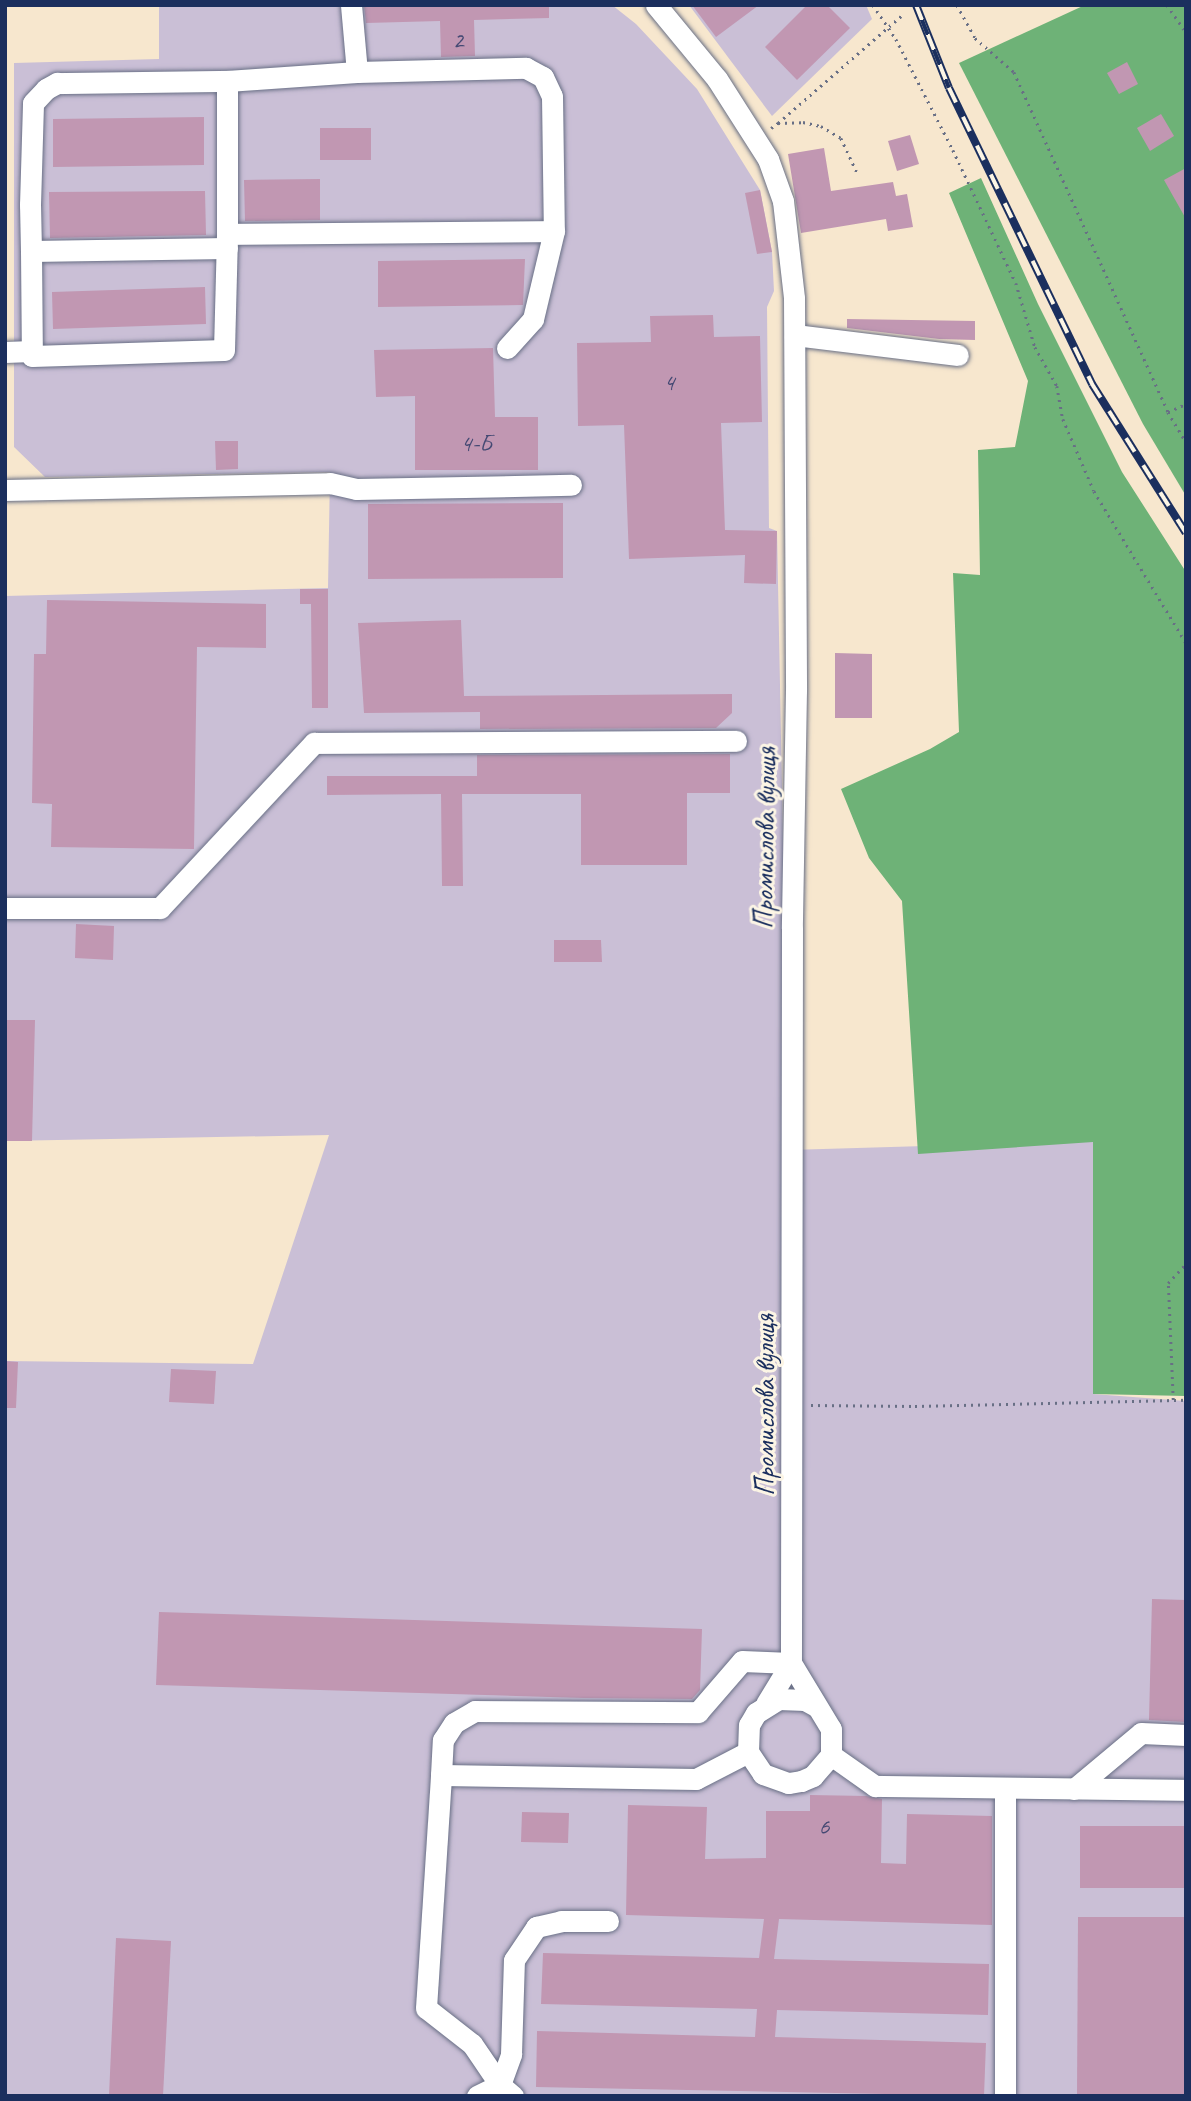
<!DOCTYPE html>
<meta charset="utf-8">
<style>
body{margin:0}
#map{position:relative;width:1191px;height:2101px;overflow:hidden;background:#f7e7ce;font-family:Caveat,sans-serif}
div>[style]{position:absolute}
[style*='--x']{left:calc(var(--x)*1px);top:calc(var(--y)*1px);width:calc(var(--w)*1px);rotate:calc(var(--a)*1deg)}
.industrial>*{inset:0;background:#cabfd6}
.forest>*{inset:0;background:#6eb277}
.building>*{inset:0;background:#c197b2}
.path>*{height:2.5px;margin-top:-1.25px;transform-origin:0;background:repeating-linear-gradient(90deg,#686f85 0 2px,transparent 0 7px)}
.roads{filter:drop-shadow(0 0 2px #686f85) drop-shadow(0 0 2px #686f85)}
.minor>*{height:21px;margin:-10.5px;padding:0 10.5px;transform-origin:10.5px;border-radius:10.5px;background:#fff}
.rail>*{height:8px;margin-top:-4px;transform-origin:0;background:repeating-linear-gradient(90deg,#fcf5e5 0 16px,#1b2f5e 0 32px);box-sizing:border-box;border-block:2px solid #1b2f5e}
span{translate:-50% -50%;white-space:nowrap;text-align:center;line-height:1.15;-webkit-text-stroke:6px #fcf5e5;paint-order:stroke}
.number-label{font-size:24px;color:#444973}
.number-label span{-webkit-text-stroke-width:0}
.street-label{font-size:28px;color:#1b2f5e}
.frame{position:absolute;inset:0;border:7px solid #1b2f5e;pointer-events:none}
</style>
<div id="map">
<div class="industrial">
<div style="clip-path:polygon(159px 5px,612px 5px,636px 24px,697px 89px,760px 190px,772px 252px,774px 291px,767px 307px,769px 528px,777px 531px,789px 1150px,1093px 1141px,1093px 1394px,1186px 1401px,1186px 2096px,5px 2096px,5px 1361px,253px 1364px,329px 1135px,5px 1141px,5px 596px,328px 588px,330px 472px,45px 477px,14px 447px,14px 63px,159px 59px)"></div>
<div style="clip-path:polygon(689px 5px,866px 5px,872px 19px,772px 116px)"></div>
</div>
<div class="forest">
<div style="clip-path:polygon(1085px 5px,1186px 5px,1186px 496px,1143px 424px,959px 63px)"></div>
<div style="clip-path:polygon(981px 178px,1038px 304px,1122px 472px,1186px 572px,1186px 1396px,1093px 1394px,1093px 1142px,918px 1154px,902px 901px,869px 858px,841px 789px,930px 749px,959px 732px,953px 573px,980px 575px,978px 450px,1015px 447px,1028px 381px,949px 193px)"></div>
</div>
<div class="building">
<div style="clip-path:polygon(364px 5px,549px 5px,549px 18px,474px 20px,475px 56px,441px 57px,440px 21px,366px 23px)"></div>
<div style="clip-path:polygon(692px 5px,759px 5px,716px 37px)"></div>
<div style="clip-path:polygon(807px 5px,827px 5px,850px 28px,797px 80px,765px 47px)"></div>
<div style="clip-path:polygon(1127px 62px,1138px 84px,1119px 94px,1107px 73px)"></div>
<div style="clip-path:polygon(1161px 114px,1174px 136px,1150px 151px,1137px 128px)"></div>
<div style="clip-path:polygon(204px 117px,204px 165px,53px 167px,53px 119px)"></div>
<div style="clip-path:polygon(320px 128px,371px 128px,371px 160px,320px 160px)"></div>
<div style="clip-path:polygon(910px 135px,919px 164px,897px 171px,888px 141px)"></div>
<div style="clip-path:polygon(824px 148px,831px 191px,893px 182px,896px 196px,907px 194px,913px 227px,888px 231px,886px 219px,801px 233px,788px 154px)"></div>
<div style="clip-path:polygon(1186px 168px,1186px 219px,1164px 180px)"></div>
<div style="clip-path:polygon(320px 179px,320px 220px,245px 221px,244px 180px)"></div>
<div style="clip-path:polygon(760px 190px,772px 252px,757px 254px,745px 193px)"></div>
<div style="clip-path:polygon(205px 191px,206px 235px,50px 238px,49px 192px)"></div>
<div style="clip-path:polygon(525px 259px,523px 305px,378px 307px,378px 261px)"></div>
<div style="clip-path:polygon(205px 287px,206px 324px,53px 329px,52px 292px)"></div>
<div style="clip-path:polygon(713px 315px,714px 337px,760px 336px,762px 422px,721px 423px,725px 530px,777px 531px,776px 584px,744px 583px,745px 555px,629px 559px,624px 425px,578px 426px,577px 343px,651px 342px,650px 316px)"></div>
<div style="clip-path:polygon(847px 319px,975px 321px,975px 340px,939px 339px,847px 328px)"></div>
<div style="clip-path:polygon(493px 348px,495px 417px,538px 417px,538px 470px,415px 470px,415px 396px,376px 397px,374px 350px)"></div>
<div style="clip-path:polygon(215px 441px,238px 441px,238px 469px,216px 470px)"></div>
<div style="clip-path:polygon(563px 503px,563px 578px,368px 579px,368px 504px)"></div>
<div style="clip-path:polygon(300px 589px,328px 589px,328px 708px,312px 708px,311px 604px,300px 604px)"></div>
<div style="clip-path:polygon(47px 600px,266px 604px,266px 648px,197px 647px,194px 849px,51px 847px,52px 804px,32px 803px,34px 654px,46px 654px)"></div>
<div style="clip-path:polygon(461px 620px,464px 696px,732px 694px,732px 713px,716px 728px,480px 729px,480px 712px,364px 713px,358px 623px)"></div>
<div style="clip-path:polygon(835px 653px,872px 654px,872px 718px,835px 718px)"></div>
<div style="clip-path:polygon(730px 754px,730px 793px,687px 793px,687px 865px,581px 865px,581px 794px,462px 794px,463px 886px,442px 886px,441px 794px,327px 795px,327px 776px,477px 776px,477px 755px)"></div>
<div style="clip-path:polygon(76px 924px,114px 926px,113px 960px,75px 958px)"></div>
<div style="clip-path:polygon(554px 940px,601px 940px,602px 962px,554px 962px)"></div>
<div style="clip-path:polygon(6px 1020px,35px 1020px,32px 1141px,5px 1141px)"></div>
<div style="clip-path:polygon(5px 1361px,18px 1362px,16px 1408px,5px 1408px)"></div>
<div style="clip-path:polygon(171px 1369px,216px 1371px,214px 1404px,169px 1402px)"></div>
<div style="clip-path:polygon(1152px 1599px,1186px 1600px,1186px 1722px,1149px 1720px)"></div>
<div style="clip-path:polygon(159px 1612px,702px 1629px,700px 1690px,692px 1699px,584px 1698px,156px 1685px)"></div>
<div style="clip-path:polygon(810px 1795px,866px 1796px,882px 1799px,881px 1863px,906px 1864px,907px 1814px,992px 1816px,992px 1925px,779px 1919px,774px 1959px,989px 1964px,988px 2015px,777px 2010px,775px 2037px,986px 2043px,984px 2096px,536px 2087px,537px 2031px,755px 2037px,757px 2009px,541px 2004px,543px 1953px,759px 1958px,764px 1919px,626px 1915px,628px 1805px,707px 1807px,705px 1859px,766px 1858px,766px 1811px,810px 1811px)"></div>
<div style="clip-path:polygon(522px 1812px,569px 1813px,568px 1843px,521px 1842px)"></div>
<div style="clip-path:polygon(1080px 1826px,1186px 1826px,1186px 1888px,1080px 1888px)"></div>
<div style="clip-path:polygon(1078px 1917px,1186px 1917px,1186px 2096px,1077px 2096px)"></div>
<div style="clip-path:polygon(116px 1938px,171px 1941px,163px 2096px,109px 2096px)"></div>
</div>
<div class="path">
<div style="--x:873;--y:5;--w:41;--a:55.9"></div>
<div style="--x:896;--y:39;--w:125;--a:62.8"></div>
<div style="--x:953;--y:150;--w:147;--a:64.7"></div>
<div style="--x:1016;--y:283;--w:67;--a:73.5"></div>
<div style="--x:1035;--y:347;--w:45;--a:60.6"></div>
<div style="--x:1057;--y:386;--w:34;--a:80"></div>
<div style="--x:1063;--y:419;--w:78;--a:66.7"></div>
<div style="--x:1094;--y:491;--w:178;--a:58.8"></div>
<div style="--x:957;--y:5;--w:38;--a:61"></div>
<div style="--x:975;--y:38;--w:52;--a:41.1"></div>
<div style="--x:1014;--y:72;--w:373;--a:65.6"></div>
<div style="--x:1168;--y:412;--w:35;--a:59"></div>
<div style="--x:1167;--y:5;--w:33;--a:55"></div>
<div style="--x:778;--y:123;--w:163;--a:-41"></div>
<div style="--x:771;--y:128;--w:9;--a:-36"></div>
<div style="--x:778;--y:123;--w:25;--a:-2"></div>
<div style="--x:803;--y:122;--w:18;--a:13"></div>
<div style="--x:821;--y:126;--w:23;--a:31"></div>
<div style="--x:841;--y:138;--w:40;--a:65"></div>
<div style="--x:1168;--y:412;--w:20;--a:-24"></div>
<div style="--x:1173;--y:1400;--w:117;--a:-92.4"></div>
<div style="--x:1168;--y:1283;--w:26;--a:-47"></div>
<div style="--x:811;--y:1405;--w:104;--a:0.6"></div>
<div style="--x:915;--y:1406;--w:271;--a:-1.3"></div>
</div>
<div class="roads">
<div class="minor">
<div style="--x:351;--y:5;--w:67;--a:84.9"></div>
<div style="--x:656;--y:5;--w:96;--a:50.5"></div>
<div style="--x:717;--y:79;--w:95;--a:57.5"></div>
<div style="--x:768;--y:159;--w:45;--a:70.3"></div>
<div style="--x:783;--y:201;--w:98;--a:83.5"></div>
<div style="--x:794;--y:298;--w:392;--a:89.7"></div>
<div style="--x:796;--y:690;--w:238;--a:91"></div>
<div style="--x:792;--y:928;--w:735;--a:90.08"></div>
<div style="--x:791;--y:1663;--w:48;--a:121.4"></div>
<div style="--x:526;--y:68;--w:19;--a:28"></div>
<div style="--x:543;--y:77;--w:21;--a:65"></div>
<div style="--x:552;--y:96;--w:135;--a:89.2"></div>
<div style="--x:554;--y:231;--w:327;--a:179.5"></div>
<div style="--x:227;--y:234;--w:153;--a:-90"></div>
<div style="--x:227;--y:81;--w:130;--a:-4"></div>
<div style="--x:357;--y:72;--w:169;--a:-1.4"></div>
<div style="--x:227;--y:248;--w:196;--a:179.1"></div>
<div style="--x:31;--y:251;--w:46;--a:-91.2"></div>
<div style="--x:30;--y:205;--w:102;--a:-88.3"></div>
<div style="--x:33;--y:103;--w:19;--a:-47"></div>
<div style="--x:46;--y:89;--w:13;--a:-29"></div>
<div style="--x:57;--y:83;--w:170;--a:-0.7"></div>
<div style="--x:31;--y:251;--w:105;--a:89.5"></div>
<div style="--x:32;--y:356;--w:192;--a:-1.8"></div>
<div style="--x:224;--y:350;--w:114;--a:-88.5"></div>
<div style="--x:795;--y:335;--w:164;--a:7"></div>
<div style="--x:507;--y:348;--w:39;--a:-48"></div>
<div style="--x:533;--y:319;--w:90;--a:-76.6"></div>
<div style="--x:5;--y:352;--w:27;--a:-2"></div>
<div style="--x:5;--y:490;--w:325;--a:-1.2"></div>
<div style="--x:330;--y:483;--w:27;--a:13"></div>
<div style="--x:356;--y:489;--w:215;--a:-1.1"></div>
<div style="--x:5;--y:908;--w:155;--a:0"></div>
<div style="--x:160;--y:908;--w:226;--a:-47"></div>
<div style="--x:314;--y:743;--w:422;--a:-0.3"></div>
<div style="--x:791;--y:1663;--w:77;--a:58.8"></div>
<div style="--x:831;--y:1729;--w:26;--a:90"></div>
<div style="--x:831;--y:1755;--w:28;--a:131"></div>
<div style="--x:813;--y:1776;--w:13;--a:157"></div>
<div style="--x:801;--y:1781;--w:13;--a:171"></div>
<div style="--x:788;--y:1783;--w:27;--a:-160"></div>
<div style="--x:763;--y:1774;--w:27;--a:-124"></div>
<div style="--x:748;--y:1752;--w:27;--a:-88"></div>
<div style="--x:749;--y:1725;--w:14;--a:-60"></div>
<div style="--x:756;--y:1713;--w:26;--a:-32"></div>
<div style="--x:778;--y:1699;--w:27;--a:2"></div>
<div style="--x:805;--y:1700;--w:13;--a:29"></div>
<div style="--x:831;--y:1755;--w:54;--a:35.2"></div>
<div style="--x:875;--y:1786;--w:311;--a:0.7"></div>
<div style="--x:441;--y:1775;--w:35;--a:-87"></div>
<div style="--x:443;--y:1740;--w:20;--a:-57"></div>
<div style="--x:454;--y:1723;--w:24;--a:-30"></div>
<div style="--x:475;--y:1711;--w:223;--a:0.3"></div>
<div style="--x:698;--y:1712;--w:67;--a:-49.2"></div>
<div style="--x:742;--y:1661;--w:49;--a:2.3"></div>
<div style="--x:1074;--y:1789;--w:87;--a:-39.9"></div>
<div style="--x:1141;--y:1733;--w:45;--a:2.5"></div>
<div style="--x:477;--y:2096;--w:25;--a:-26"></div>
<div style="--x:500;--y:2085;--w:33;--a:-70"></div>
<div style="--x:511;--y:2054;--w:94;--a:-88.2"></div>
<div style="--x:514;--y:1960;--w:40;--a:-56"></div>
<div style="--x:536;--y:1927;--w:26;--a:-13"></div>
<div style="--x:561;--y:1921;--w:47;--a:0"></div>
<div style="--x:513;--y:2096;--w:17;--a:-140"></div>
<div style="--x:500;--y:2085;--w:50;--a:-124.3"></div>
<div style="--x:472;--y:2044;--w:58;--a:-142"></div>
<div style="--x:426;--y:2008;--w:233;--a:-86.3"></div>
<div style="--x:441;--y:1775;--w:255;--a:0.9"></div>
<div style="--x:696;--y:1779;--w:59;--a:-27.4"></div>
<div style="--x:1005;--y:2096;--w:307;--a:-90"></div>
</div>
</div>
<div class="rail">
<div style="--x:916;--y:5;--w:89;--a:68.3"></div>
<div style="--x:949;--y:88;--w:329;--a:64.2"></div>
<div style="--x:1092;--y:384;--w:176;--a:57.8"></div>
</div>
<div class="number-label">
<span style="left:458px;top:41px">2</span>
<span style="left:669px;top:383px">4</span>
<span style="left:476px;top:444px">4-Б</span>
<span style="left:824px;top:1827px">6</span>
</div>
<div class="street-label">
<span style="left:765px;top:838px;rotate:-89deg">Промислова вулиця</span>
<span style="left:765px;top:1405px;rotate:-90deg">Промислова вулиця</span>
</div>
<div class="frame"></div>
</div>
